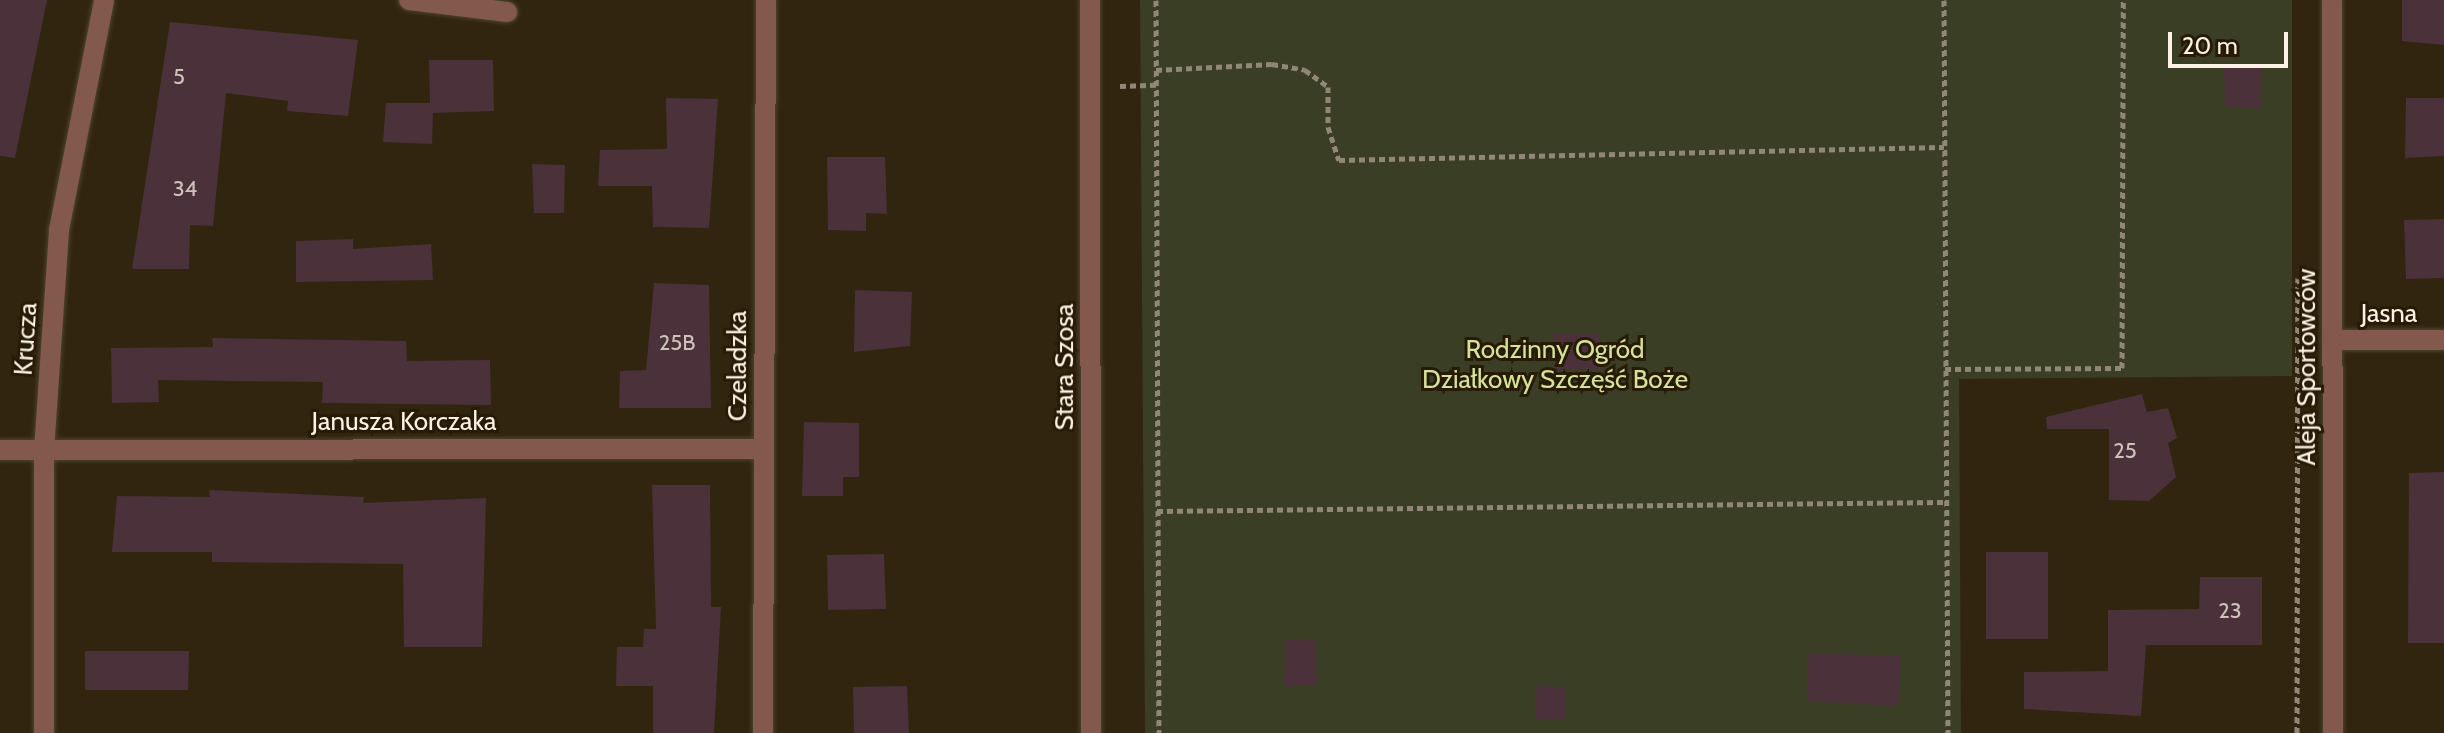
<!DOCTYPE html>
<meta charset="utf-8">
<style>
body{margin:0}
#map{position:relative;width:2444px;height:733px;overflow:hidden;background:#312510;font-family:Cabin,sans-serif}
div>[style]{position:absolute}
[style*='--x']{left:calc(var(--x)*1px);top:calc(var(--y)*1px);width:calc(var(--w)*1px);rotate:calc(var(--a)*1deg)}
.green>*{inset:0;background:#3a3e24}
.building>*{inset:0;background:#4a313a}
.path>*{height:5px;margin-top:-2.5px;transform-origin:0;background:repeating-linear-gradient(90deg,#918776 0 6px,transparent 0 10px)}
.roads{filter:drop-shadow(0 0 2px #4d422e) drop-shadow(0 0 2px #4d422e)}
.minor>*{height:20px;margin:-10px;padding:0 10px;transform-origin:10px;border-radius:10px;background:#82594c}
span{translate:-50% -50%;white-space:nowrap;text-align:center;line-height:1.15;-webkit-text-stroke:6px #271b06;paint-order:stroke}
.number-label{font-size:22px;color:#cfc2ba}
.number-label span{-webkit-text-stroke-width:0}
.street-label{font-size:26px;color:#fbf2e5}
.park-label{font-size:26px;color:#d5e297}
.scale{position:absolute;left:2168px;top:32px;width:120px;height:36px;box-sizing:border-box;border:4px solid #fbf2e5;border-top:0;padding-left:10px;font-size:24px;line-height:28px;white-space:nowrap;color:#fbf2e5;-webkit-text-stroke:6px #271b06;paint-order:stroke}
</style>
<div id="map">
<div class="green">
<div style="clip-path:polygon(1140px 0,2292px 0,2292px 376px,1959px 379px,1961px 733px,1145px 733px)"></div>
</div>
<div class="building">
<div style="clip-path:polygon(0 0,47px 0,15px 158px,0 156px)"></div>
<div style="clip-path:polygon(2402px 0,2444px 0,2444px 45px,2402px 41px)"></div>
<div style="clip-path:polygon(170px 22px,358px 40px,348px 116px,287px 111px,288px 101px,226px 93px,213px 226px,190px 225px,189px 269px,132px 269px)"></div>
<div style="clip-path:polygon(429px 60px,493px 60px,494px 111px,433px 113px,432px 144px,383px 142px,386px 103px,430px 103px)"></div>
<div style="clip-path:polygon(2261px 67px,2262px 107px,2225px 108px,2224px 68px)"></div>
<div style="clip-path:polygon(666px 98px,718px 99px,709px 228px,653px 227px,652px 186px,598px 186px,600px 150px,667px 149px)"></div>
<div style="clip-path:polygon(2406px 98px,2444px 98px,2444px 156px,2405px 158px)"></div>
<div style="clip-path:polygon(827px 157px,885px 157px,887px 214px,866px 213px,866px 231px,828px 230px)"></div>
<div style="clip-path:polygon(532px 164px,565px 165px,564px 213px,534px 213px)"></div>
<div style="clip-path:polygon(2444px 219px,2444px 278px,2406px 279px,2404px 220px)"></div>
<div style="clip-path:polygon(353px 239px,353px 249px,431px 244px,433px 280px,296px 282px,296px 241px)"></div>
<div style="clip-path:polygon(654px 283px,709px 285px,711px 408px,619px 408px,620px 371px,646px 370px)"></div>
<div style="clip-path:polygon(855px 290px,912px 292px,910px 346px,854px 352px)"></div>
<div style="clip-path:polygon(1553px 334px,1600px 334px,1602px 369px,1553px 370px)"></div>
<div style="clip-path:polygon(212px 338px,406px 341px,407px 361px,490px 360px,491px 405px,322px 403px,323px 382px,158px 380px,159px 402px,112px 403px,111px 348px,213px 347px)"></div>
<div style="clip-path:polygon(2142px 394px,2147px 412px,2168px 408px,2177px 438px,2168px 443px,2176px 477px,2149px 501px,2109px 500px,2109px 429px,2047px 429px,2046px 417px)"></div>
<div style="clip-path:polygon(804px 422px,859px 423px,859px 477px,843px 477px,843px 496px,802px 496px)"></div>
<div style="clip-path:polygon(2444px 472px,2444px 643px,2408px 643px,2409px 473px)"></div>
<div style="clip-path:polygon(652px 485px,710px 485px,711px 607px,721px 607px,714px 733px,653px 733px,653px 686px,616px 686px,617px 647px,643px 647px,644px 629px,656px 629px)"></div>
<div style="clip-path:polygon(209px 490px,364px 497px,363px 503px,486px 498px,482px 647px,404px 647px,403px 564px,212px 562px,212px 552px,112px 552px,117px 496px,210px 497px)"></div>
<div style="clip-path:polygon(1986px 552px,2048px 552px,2048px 639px,1986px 639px)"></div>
<div style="clip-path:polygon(884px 554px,886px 609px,828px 610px,827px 555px)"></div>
<div style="clip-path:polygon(2200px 577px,2262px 577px,2262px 645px,2146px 645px,2141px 716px,2024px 709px,2024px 672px,2108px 671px,2108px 610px,2199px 609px)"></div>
<div style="clip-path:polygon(1286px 639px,1316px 639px,1317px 684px,1284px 686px)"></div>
<div style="clip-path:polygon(85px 651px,189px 651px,188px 690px,85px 690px)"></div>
<div style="clip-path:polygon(1808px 653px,1901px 656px,1898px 706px,1808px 701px)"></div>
<div style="clip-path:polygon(907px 686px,909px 733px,854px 733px,853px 687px)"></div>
<div style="clip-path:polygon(1535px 686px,1565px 687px,1566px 720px,1535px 719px)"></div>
</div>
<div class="path">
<div style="--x:1156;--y:0;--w:733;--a:89.77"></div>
<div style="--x:1944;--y:0;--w:733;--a:89.69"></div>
<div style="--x:1156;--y:70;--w:116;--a:-3"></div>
<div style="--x:1272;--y:64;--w:34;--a:10"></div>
<div style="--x:1305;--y:70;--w:29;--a:36"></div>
<div style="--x:1328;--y:87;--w:40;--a:90"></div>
<div style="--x:1328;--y:127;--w:35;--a:72"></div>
<div style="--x:1339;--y:160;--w:605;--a:-1.23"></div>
<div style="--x:1120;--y:86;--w:36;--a:-2"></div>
<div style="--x:1945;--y:369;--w:177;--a:-0.3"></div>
<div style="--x:2122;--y:368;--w:368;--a:-89.8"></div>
<div style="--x:1157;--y:511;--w:787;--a:-0.66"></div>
<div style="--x:2297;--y:733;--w:456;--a:-89.9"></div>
</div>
<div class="roads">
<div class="minor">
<div style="--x:409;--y:0;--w:99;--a:7"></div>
<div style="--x:1090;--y:0;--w:733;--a:89.92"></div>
<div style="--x:2332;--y:0;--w:733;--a:89.92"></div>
<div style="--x:2333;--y:340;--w:111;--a:0"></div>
<div style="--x:0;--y:450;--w:763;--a:-0.08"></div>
<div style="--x:44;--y:733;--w:282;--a:-90"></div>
<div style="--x:44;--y:451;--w:222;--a:-86.1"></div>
<div style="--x:59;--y:230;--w:234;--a:-78.9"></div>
<div style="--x:763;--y:733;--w:733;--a:-89.77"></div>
</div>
</div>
<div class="number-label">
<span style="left:179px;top:77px">5</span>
<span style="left:185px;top:189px">34</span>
<span style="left:677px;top:343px">25B</span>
<span style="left:2125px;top:451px">25</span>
<span style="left:2230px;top:611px">23</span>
</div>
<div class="street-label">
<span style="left:2389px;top:314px">Jasna</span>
<span style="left:26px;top:339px;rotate:-86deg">Krucza</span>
<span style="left:738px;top:366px;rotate:-90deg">Czeladzka</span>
<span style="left:1065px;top:367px;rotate:-90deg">Stara Szosa</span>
<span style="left:2307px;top:367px;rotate:-90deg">Aleja Sportowców</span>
<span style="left:404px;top:422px">Janusza Korczaka</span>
</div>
<div class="park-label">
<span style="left:1555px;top:365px">Rodzinny Ogród<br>Działkowy Szczęść Boże</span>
</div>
<div class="scale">20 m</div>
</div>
